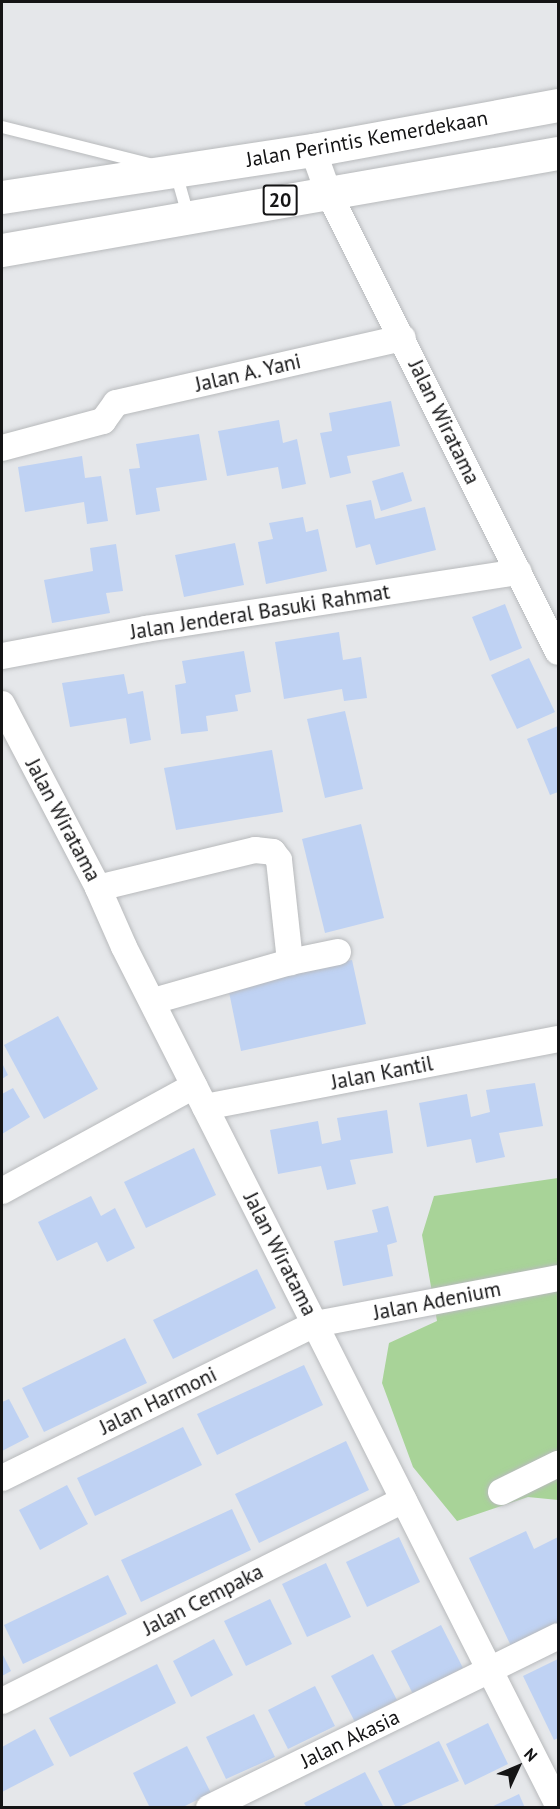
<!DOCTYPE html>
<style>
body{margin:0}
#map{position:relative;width:560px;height:1809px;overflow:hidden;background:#e5e7ea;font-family:"PT Sans",sans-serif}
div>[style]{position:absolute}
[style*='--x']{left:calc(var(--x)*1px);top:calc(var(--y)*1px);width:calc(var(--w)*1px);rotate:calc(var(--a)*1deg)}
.green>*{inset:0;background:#a8d398}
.building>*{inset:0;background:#bfd2f3}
.roads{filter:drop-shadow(0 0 2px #b8babc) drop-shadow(0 0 2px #b8babc)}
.lane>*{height:12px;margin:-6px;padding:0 6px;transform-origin:6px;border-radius:6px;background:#fff}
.street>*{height:26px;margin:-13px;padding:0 13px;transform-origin:13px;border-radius:13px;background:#fff}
.highway>*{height:33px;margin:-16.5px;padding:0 16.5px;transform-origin:16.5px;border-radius:16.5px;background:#fff}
span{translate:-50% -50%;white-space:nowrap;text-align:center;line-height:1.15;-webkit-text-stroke:5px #fff;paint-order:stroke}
.shield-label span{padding:2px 4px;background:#fff;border:2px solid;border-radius:4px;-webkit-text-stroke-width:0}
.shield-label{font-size:20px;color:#141415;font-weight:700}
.street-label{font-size:21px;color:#141415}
.frame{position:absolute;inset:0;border:3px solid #141415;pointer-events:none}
.north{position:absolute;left:488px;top:1737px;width:60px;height:60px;-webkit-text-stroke:4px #fff;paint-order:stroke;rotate:46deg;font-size:16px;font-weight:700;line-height:24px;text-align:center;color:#141415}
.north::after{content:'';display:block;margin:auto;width:21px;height:27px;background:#141415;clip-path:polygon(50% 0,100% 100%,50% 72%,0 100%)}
</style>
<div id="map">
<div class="green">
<div style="clip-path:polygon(558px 1178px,558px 1500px,528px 1497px,457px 1521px,413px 1467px,382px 1383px,389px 1343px,437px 1321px,422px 1235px,434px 1196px)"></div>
</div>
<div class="building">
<div style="clip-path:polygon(391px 401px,400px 446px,347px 456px,351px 473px,330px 478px,320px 433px,332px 431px,329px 413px)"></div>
<div style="clip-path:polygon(279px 420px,283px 443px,297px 439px,306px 484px,282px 489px,278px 467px,227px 476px,218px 431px)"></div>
<div style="clip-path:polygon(199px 434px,207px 480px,156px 488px,160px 511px,136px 515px,129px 469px,140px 468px,136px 444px)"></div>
<div style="clip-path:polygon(82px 456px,85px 478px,101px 476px,108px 521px,87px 524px,84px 502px,25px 512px,18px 467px)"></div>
<div style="clip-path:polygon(403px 472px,412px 501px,381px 511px,372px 481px)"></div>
<div style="clip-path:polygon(371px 500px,375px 519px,425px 507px,436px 550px,376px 565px,370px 544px,356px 548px,346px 505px)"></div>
<div style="clip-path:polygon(303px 517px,306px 532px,318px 529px,327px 571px,266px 584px,258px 542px,273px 539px,269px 523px)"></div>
<div style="clip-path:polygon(235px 543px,244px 585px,184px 597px,175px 555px)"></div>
<div style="clip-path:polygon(116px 544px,123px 591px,106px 593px,110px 613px,52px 623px,44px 580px,93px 571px,90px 548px)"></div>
<div style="clip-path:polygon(505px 604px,522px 648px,490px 661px,472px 617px)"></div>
<div style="clip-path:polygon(339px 632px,343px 660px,361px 657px,367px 698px,344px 701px,342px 689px,284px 699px,275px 642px)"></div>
<div style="clip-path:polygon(244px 651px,251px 692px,235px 695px,238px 711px,206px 716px,208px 731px,181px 734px,175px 685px,186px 683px,182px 661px)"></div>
<div style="clip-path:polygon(529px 658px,555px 712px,517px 729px,491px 675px)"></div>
<div style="clip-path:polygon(124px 674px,128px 694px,143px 691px,151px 740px,130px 744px,126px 718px,70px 727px,62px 683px)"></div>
<div style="clip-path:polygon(345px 711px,363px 789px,325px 798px,307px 719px)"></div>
<div style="clip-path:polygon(558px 726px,558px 792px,550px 795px,527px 739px)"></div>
<div style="clip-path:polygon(272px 750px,283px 812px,176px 830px,164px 768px)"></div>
<div style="clip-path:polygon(361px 824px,384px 918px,325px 933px,302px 839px)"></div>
<div style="clip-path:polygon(352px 960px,366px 1024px,241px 1051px,228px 987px)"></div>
<div style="clip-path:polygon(58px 1016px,98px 1089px,44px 1119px,4px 1045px)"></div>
<div style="clip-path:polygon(2px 1063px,8px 1075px,2px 1079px)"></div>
<div style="clip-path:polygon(535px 1083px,543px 1126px,499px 1133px,505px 1157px,476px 1163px,471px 1139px,427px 1147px,419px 1103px,467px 1094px,471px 1117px,490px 1112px,486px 1090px)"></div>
<div style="clip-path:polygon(13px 1088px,30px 1117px,2px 1134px,2px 1094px)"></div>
<div style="clip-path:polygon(387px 1110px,393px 1153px,350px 1160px,356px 1184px,327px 1190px,321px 1166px,278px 1174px,270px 1130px,318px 1121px,322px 1144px,341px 1140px,337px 1118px)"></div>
<div style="clip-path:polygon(194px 1148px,216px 1195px,146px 1228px,124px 1182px)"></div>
<div style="clip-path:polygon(91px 1196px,101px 1216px,115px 1208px,135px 1248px,107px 1262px,97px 1242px,57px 1261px,38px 1222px)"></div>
<div style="clip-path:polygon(388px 1206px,397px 1242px,387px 1245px,393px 1276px,343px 1286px,334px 1241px,378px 1232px,372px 1210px)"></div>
<div style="clip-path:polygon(257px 1269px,276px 1308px,173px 1359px,153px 1320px)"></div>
<div style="clip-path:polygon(125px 1338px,147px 1383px,44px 1432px,22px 1388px)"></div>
<div style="clip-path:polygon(304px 1365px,323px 1405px,217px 1455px,197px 1414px)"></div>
<div style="clip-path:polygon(9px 1399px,29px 1437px,2px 1451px,2px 1402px)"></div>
<div style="clip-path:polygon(183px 1427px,202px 1465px,95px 1516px,77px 1478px)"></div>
<div style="clip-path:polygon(346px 1441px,369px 1490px,259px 1543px,235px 1494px)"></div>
<div style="clip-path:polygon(67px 1485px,88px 1524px,40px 1550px,19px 1510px)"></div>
<div style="clip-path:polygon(232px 1509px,251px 1550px,141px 1602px,121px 1560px)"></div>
<div style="clip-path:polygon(526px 1531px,534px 1549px,558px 1537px,558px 1628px,513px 1650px,469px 1558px)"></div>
<div style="clip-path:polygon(399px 1537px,420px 1582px,367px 1607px,346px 1562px)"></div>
<div style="clip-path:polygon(326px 1563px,351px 1617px,307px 1637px,282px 1584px)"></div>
<div style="clip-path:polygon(108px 1575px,127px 1614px,23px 1664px,4px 1625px)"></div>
<div style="clip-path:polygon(270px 1599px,292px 1644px,246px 1666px,224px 1621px)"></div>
<div style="clip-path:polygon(441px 1625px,463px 1668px,413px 1694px,391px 1651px)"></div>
<div style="clip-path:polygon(214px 1639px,233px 1675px,191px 1697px,173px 1661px)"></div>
<div style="clip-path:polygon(2px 1653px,11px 1671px,2px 1676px)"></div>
<div style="clip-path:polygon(373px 1654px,397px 1700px,355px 1722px,331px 1676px)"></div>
<div style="clip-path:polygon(558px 1659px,558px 1738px,554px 1740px,523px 1676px)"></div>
<div style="clip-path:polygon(157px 1664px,176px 1703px,70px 1757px,49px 1718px)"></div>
<div style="clip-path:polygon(315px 1686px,335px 1726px,288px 1749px,268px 1710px)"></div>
<div style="clip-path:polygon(254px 1714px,275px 1757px,226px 1779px,206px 1737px)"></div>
<div style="clip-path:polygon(488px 1723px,508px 1764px,465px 1785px,446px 1744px)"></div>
<div style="clip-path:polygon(35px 1729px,54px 1765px,2px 1792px,2px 1747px)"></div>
<div style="clip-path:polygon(439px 1741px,459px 1781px,396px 1808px,378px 1771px)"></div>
<div style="clip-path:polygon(187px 1746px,211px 1793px,181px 1808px,150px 1808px,133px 1773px)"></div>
<div style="clip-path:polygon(365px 1772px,384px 1808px,307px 1808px,304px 1803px)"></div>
<div style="clip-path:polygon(519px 1794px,525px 1808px,489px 1808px)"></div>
</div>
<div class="roads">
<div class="lane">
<div style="--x:2;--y:127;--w:152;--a:14.1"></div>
<div style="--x:176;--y:173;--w:44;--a:74.1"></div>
</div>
<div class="street">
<div style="--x:313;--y:150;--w:45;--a:70.3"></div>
<div style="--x:328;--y:192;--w:514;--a:63.43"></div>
<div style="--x:2;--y:448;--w:105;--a:-15"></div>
<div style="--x:103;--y:421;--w:22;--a:-54"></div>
<div style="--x:116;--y:403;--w:294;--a:-12.8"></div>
<div style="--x:2;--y:656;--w:147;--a:-10.6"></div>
<div style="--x:146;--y:629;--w:377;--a:-8.7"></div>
<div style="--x:2;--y:704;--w:208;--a:62.4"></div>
<div style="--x:98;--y:888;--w:64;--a:66.2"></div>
<div style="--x:124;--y:947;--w:962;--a:63.17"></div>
<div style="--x:98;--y:888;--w:162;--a:-13.6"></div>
<div style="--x:255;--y:850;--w:18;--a:6"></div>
<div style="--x:273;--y:852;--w:10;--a:53"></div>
<div style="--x:279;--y:860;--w:103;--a:83.8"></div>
<div style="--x:290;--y:962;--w:141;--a:164"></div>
<div style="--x:290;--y:962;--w:49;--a:-11.8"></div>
<div style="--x:205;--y:1107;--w:359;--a:-10.9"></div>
<div style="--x:2;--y:1191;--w:219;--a:-28.7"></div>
<div style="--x:2;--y:1478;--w:349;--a:-26.2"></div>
<div style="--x:315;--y:1324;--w:247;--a:-10.7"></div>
<div style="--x:501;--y:1492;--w:64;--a:-26.2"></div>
<div style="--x:2;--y:1701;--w:449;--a:-26.6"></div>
<div style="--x:209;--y:1808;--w:389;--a:-26.2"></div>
</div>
<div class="highway">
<div style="--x:2;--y:197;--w:315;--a:-8.6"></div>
<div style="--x:313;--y:150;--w:249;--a:-10.4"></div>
<div style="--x:2;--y:250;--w:564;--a:-9.9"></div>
</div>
</div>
<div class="shield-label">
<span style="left:280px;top:200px">20</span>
</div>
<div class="street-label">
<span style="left:367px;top:139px;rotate:-10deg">Jalan Perintis Kemerdekaan</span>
<span style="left:248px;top:373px;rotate:-13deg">Jalan A. Yani</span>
<span style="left:444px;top:422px;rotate:64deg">Jalan Wiratama</span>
<span style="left:260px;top:612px;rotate:-9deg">Jalan Jenderal Basuki Rahmat</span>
<span style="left:63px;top:820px;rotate:62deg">Jalan Wiratama</span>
<span style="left:382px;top:1073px;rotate:-11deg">Jalan Kantil</span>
<span style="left:280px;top:1254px;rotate:63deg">Jalan Wiratama</span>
<span style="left:437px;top:1301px;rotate:-11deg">Jalan Adenium</span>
<span style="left:158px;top:1401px;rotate:-26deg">Jalan Harmoni</span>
<span style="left:203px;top:1600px;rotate:-27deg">Jalan Cempaka</span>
<span style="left:350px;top:1739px;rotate:-26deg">Jalan Akasia</span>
</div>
<div class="frame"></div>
<div class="north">N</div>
</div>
